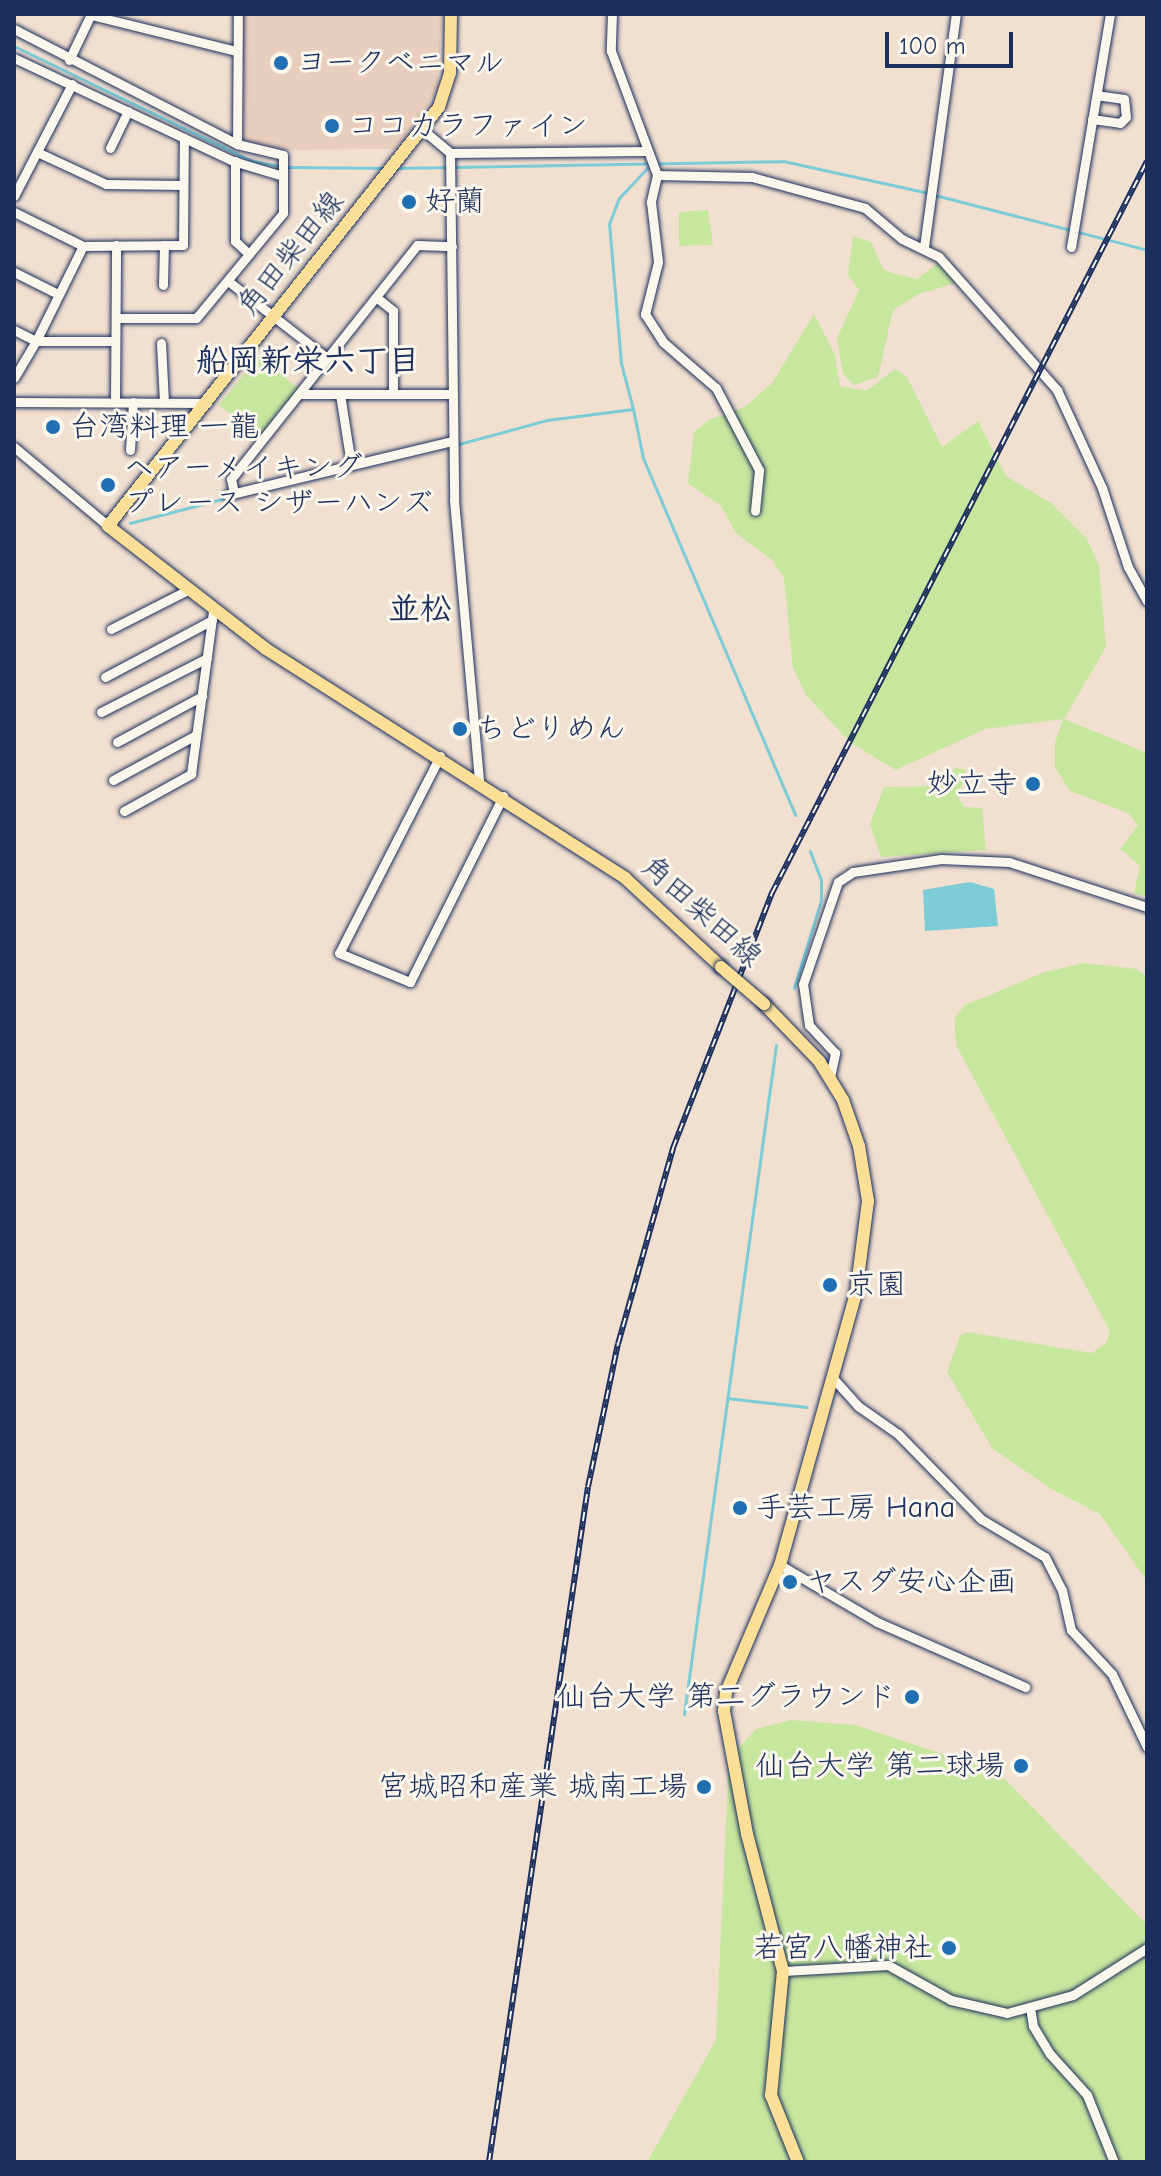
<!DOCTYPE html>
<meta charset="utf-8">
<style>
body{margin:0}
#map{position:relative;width:1161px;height:2176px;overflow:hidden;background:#f1dfd0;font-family:"Comic Neue","Klee One",sans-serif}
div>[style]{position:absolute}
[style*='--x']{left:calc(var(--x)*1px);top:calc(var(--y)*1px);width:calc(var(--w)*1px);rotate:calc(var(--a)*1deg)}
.built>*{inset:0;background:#eacebd}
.green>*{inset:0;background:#c7e69e}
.water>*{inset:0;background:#7cccd8}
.stream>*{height:3px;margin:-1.5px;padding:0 1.5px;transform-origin:1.5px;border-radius:1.5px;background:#7cccd8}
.roads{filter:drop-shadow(0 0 2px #1b2f5e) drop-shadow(0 0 2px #1b2f5e)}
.minor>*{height:9px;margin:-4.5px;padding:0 4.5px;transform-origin:4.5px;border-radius:4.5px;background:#fbf7ec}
.major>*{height:12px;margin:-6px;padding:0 6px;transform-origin:6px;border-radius:6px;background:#fbdf96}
.rail>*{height:6px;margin-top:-3px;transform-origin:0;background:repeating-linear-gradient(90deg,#fbf7ec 0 9px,#1b2f5e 0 18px);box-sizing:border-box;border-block:2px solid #1b2f5e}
.bridges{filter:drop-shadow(0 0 2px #1b2f5e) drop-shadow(0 0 2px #1b2f5e)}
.major-bridge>*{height:12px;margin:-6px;padding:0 6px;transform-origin:6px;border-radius:6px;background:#fbdf96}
.dots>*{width:22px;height:22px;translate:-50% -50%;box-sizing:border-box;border:4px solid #fbf7ec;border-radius:50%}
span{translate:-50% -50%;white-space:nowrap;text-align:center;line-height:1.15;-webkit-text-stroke:6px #fbf7ec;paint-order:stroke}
.poi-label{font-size:30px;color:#1b2f5e}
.left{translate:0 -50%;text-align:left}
.right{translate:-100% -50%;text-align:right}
.street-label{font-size:30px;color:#1b2f5e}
.neighbourhood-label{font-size:32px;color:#1b2f5e;font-weight:700}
.frame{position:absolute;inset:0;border:16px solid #1b2f5e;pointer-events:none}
.scale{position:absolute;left:885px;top:32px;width:128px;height:36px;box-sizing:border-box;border:4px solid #1b2f5e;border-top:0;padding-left:10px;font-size:24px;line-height:28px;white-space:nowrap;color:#1b2f5e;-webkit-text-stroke:6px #fbf7ec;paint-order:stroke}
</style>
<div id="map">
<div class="built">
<div style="clip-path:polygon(242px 14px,442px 14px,437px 91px,396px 149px,286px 150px,245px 142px)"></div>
</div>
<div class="green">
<div style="clip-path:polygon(708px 210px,713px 245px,679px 246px,679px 212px)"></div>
<div style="clip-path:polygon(853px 236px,871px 242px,883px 269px,892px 273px,917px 279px,941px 261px,956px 283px,919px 294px,893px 310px,878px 377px,854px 385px,843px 374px,837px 338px,859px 290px,848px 275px)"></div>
<div style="clip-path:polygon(814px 314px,835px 355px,840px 386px,866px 391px,895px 369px,907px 377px,942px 447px,978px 421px,1006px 476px,1051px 503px,1087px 539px,1099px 566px,1106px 647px,1064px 719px,1147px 753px,1147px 896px,1134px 894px,1140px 866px,1120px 849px,1138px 825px,1128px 813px,1070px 791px,1055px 767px,1055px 743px,1063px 719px,985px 729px,896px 770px,851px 743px,806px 695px,793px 668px,784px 578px,772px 560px,736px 533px,721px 506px,688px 483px,694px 432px,709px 420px,745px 407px,772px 383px)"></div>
<div style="clip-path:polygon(259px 356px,299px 389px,260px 437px,219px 405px)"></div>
<div style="clip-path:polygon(955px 768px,966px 770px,958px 797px,964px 807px,982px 808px,986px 850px,881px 857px,870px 824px,884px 787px,939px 786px)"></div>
<div style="clip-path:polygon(1084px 963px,1137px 969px,1147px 977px,1147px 1581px,1100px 1514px,1053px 1490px,992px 1448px,947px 1372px,960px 1336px,967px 1332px,1092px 1353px,1106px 1343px,1110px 1331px,957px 1047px,955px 1034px,955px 1017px,965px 1005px,1045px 972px)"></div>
<div style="clip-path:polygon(790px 1720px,855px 1725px,999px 1773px,1147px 1925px,1147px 2162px,647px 2162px,716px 2040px,729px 1759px,756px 1729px)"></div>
</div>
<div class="water">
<div style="clip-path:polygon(970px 882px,994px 889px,998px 926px,925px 931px,923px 890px)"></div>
</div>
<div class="stream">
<div style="--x:14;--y:46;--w:264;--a:25.8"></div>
<div style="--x:252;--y:161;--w:28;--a:10"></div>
<div style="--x:287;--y:167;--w:100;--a:0.6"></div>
<div style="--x:395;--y:168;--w:388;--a:-1"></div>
<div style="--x:783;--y:161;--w:148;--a:12.4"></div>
<div style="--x:935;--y:195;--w:219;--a:14.5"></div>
<div style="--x:633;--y:409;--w:48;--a:-104.6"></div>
<div style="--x:621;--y:363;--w:140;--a:-94.9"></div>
<div style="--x:609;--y:224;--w:28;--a:-69"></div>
<div style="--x:619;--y:198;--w:45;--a:-46.8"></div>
<div style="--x:455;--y:445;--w:95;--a:-15.2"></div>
<div style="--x:547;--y:420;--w:87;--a:-7.3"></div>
<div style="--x:633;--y:409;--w:50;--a:78.5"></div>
<div style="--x:643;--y:458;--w:388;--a:66.9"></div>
<div style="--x:130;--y:523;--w:99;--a:-14.6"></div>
<div style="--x:794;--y:988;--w:92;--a:-72.9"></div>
<div style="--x:821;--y:900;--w:20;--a:-90"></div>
<div style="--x:821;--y:880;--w:31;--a:-111"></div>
<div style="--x:727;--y:1398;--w:80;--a:6.5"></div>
<div style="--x:684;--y:1714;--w:675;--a:-82.17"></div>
</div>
<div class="roads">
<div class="minor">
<div style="--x:612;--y:14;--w:37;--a:92"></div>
<div style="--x:611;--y:51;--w:132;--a:69.6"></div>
<div style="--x:657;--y:175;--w:28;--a:103"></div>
<div style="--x:651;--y:202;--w:60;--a:83.3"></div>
<div style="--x:658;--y:262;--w:54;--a:104"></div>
<div style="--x:645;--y:314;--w:33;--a:57"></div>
<div style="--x:663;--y:342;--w:70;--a:41"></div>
<div style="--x:716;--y:388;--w:93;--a:62.3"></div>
<div style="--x:759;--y:470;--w:41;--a:95.6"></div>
<div style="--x:91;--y:15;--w:150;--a:13.9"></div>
<div style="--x:14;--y:29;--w:251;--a:27.3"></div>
<div style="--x:237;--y:144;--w:47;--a:13.4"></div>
<div style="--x:283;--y:155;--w:58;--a:90"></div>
<div style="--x:283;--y:213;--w:136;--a:129.6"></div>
<div style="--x:196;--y:318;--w:80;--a:180"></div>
<div style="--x:14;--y:58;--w:242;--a:25.2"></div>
<div style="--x:233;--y:161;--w:52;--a:16.7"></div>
<div style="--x:69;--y:60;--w:51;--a:-64.4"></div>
<div style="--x:1092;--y:119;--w:28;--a:8"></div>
<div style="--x:1120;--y:123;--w:8;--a:-45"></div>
<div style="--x:1126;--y:117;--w:18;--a:-96"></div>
<div style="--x:1124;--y:99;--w:27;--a:-172"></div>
<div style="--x:423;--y:130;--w:35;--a:40"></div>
<div style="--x:450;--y:153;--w:197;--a:-0.6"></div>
<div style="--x:237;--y:144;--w:130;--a:-89.6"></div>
<div style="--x:110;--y:148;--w:41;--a:-64.1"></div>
<div style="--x:37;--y:152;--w:76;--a:24.9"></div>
<div style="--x:106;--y:184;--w:77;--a:0.7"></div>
<div style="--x:450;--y:153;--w:347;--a:89.3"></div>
<div style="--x:454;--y:500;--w:283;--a:84.9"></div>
<div style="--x:235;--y:161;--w:80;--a:90"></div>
<div style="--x:235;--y:241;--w:19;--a:43"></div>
<div style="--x:657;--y:175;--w:95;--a:1.2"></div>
<div style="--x:752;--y:177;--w:117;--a:15.3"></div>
<div style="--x:865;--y:208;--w:48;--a:40"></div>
<div style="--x:902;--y:239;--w:41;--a:25.9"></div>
<div style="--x:939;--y:257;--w:178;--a:48.4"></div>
<div style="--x:1057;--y:390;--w:108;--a:65.3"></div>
<div style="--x:1102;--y:488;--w:83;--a:71.8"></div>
<div style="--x:1128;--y:567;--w:39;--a:61"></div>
<div style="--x:14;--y:196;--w:126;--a:-62.6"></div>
<div style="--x:14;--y:212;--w:77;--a:26.2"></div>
<div style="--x:83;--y:246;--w:100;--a:-0.6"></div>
<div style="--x:183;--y:245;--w:107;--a:-89.5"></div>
<div style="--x:924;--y:247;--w:235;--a:-82.2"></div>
<div style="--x:1071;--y:247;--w:236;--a:-80.5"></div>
<div style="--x:14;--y:272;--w:49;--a:26.6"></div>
<div style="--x:228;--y:281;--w:125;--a:37.9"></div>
<div style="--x:163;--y:285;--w:40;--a:-88.6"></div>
<div style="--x:376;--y:297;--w:22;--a:39"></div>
<div style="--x:393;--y:311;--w:83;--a:90"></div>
<div style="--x:14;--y:330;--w:25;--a:27"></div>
<div style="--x:36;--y:341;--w:106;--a:-63.7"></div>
<div style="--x:161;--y:343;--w:59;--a:87.1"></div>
<div style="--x:14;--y:378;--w:43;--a:-59.3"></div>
<div style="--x:36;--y:341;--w:79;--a:0"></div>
<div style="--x:300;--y:394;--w:151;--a:0"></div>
<div style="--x:340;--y:394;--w:71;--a:81.1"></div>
<div style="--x:14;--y:402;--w:193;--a:0.3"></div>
<div style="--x:115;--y:402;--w:157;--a:-89.6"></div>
<div style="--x:14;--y:447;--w:123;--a:40"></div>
<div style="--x:130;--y:450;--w:48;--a:-86.4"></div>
<div style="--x:234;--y:493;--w:14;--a:-102"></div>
<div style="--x:231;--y:479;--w:299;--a:-51.5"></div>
<div style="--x:417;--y:245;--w:35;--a:2"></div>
<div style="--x:227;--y:495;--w:231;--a:-13.5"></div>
<div style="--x:111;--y:629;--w:86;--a:-26.9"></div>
<div style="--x:105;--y:677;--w:121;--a:-28"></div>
<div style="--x:101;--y:712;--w:119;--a:-27"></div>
<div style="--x:117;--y:742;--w:97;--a:-28.4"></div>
<div style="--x:440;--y:756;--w:221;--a:117.1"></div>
<div style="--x:339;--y:953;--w:77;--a:22.2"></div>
<div style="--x:410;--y:982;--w:208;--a:-63.4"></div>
<div style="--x:113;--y:780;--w:94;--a:-28.5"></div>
<div style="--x:124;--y:811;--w:77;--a:-28.9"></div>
<div style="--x:191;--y:774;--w:164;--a:-82.3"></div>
<div style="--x:830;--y:1077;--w:25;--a:-78"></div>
<div style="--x:835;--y:1053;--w:38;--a:-133"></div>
<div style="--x:809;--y:1025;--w:41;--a:-98.3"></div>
<div style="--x:803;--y:984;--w:108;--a:-71.1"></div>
<div style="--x:838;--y:882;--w:18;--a:-34"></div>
<div style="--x:853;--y:872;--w:89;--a:-8.4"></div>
<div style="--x:941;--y:859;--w:68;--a:2.5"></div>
<div style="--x:1009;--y:862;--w:145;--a:18.1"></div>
<div style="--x:832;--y:1377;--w:39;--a:48"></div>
<div style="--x:858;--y:1406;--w:49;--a:35"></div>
<div style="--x:898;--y:1434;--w:119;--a:45.7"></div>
<div style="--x:981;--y:1519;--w:74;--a:30.7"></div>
<div style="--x:1045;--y:1557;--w:37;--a:63"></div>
<div style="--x:1062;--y:1590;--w:41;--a:77.3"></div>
<div style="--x:1071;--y:1630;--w:60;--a:47"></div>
<div style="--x:1112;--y:1674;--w:81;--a:64.4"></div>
<div style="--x:780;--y:1565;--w:113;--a:30.4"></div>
<div style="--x:877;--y:1622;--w:162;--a:23.7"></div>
<div style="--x:783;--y:1971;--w:105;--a:-3.3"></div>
<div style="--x:888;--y:1965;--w:72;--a:29.1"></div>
<div style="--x:951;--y:2000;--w:57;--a:13.1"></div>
<div style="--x:1007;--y:2013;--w:68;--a:-15.3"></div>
<div style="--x:1073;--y:1995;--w:88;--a:-32.4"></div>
<div style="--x:1030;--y:2007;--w:19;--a:81"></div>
<div style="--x:1033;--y:2026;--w:33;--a:59"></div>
<div style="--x:1050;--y:2054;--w:55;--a:47.9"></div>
<div style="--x:1087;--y:2095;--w:72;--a:68.1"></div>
</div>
<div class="major">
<div style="--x:451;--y:14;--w:59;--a:91"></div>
<div style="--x:450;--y:73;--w:36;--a:108"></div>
<div style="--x:439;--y:107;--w:534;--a:128.31"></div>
<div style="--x:108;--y:526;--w:200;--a:37.9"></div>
<div style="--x:266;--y:649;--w:426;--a:32.5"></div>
<div style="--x:625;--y:878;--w:131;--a:42.8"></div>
<div style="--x:764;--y:1004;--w:79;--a:46"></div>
<div style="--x:819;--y:1061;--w:46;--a:58.4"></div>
<div style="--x:843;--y:1100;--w:49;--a:70.8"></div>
<div style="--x:859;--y:1146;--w:56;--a:80.7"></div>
<div style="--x:868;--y:1201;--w:93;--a:97.4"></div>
<div style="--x:856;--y:1293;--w:282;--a:105.6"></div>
<div style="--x:780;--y:1565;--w:138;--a:113"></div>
<div style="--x:726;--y:1692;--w:19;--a:96"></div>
<div style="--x:724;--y:1711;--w:125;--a:79.4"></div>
<div style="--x:747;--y:1834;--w:142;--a:75.3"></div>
<div style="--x:783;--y:1971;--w:125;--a:95.5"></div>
<div style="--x:771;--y:2095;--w:72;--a:68.1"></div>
</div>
</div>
<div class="rail">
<div style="--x:489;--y:2162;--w:682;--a:-81.66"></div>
<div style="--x:588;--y:1487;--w:146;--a:-78.2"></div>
<div style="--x:618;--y:1344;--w:204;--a:-74.3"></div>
<div style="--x:673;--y:1148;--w:274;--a:-68.8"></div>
<div style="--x:772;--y:893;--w:822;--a:-62.87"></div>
</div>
<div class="bridges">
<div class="major-bridge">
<div style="--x:721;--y:967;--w:57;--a:40.7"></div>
</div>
</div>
<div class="dots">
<div style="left:281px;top:63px;background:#1f6fb2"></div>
<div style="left:332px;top:126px;background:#1f6fb2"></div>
<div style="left:409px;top:202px;background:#1f6fb2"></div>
<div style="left:53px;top:427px;background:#1f6fb2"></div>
<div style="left:108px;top:485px;background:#1f6fb2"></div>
<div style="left:460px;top:729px;background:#1f6fb2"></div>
<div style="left:1033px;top:784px;background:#1f6fb2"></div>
<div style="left:830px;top:1285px;background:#1f6fb2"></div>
<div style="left:740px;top:1508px;background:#1f6fb2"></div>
<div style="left:790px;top:1582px;background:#1f6fb2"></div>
<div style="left:912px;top:1697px;background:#1f6fb2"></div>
<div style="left:1021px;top:1766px;background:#1f6fb2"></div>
<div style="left:704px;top:1787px;background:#1f6fb2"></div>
<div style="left:949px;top:1948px;background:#1f6fb2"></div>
</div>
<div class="poi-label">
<span class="left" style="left:297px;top:63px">ヨークベニマル</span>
<span class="left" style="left:348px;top:126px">ココカラファイン</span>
<span class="left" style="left:425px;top:202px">好蘭</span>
<span class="left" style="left:69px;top:427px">台湾料理 一龍</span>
<span class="left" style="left:124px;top:485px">ヘアーメイキング<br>プレース シザーハンズ</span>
<span class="left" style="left:476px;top:729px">ちどりめん</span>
<span class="right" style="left:1017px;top:784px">妙立寺</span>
<span class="left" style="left:846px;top:1285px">京園</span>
<span class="left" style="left:756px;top:1508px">手芸工房 Hana</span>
<span class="left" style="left:806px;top:1582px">ヤスダ安心企画</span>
<span class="right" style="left:896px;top:1697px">仙台大学 第二グラウンド</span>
<span class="right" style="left:1005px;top:1766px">仙台大学 第二球場</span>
<span class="right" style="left:688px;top:1787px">宮城昭和産業 城南工場</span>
<span class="right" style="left:933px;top:1948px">若宮八幡神社</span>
</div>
<div class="street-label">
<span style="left:291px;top:254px;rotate:-51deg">角田柴田線</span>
<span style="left:701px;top:912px;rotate:42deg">角田柴田線</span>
</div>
<div class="neighbourhood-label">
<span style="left:308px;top:361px">船岡新栄六丁目</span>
<span style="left:420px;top:609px">並松</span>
</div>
<div class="frame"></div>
<div class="scale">100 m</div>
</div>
